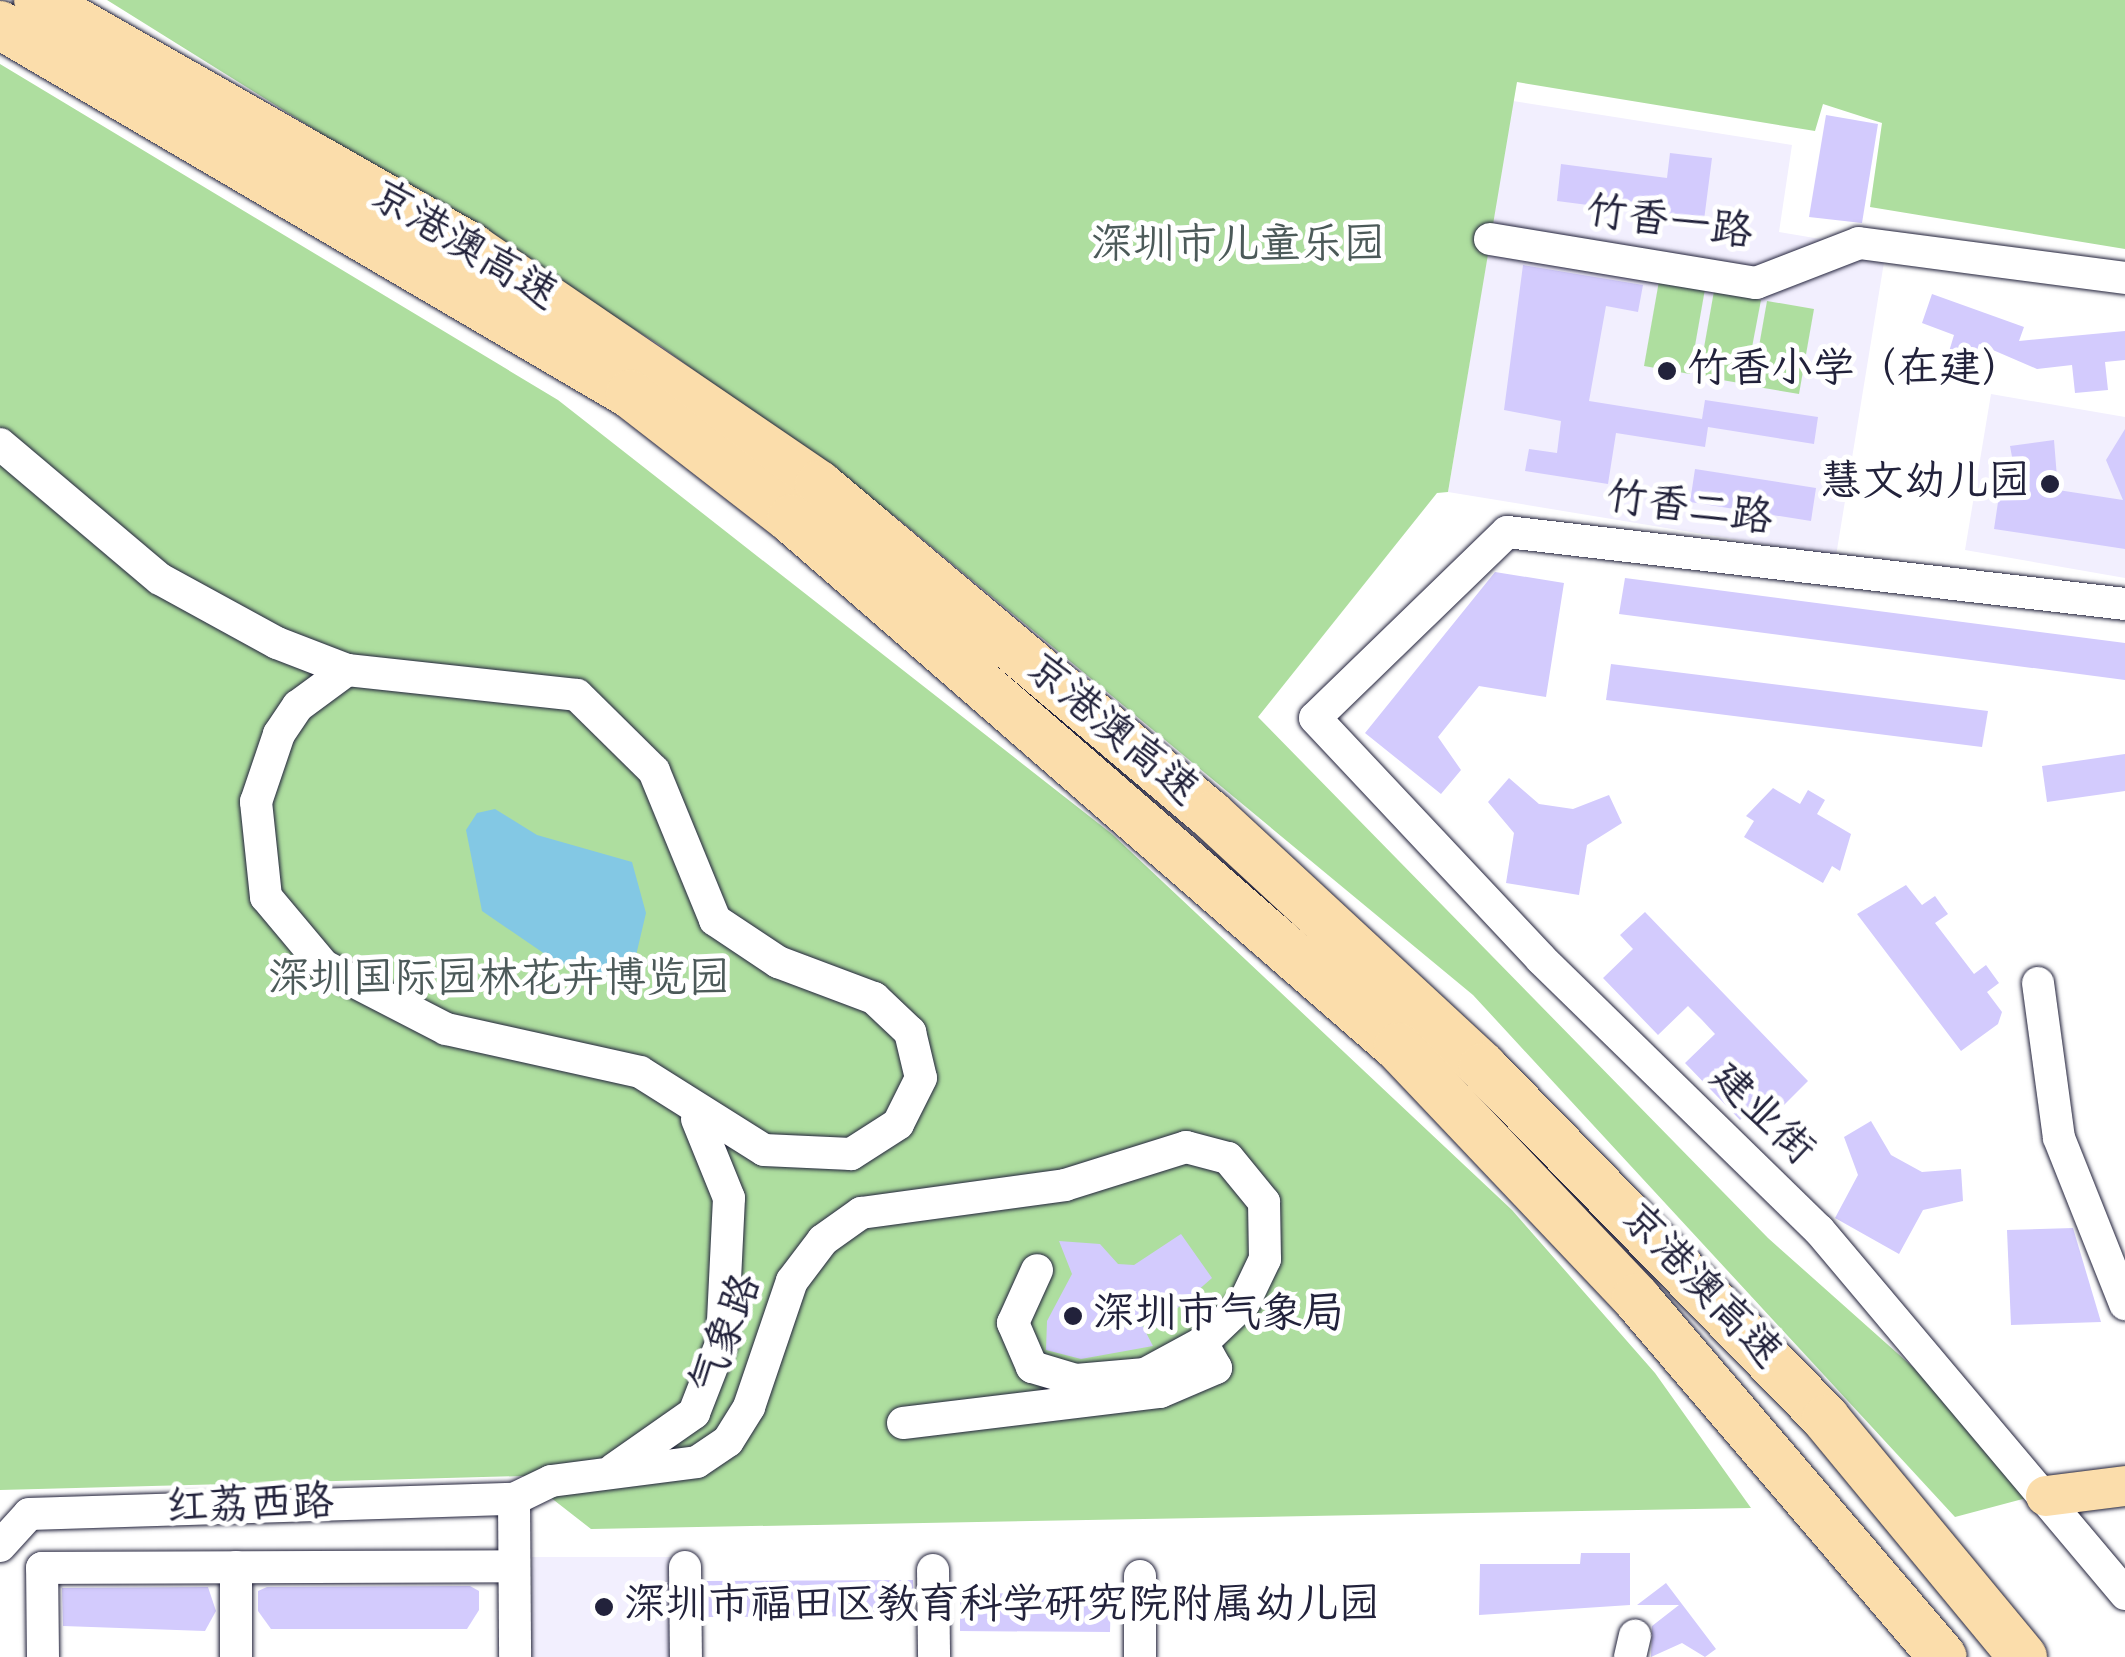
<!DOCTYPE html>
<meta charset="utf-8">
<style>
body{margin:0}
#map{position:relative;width:2125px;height:1657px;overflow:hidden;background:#fff;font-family:"Indie Flower","LXGW WenKai TC",sans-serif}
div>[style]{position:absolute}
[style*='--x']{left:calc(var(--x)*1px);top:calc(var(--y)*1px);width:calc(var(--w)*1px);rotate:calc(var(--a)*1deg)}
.built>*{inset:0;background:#f2effe}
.green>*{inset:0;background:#aede9f}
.water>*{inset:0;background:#83c8e4}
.building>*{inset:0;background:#d3cbfd}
.roads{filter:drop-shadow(0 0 2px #22223b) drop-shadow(0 0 2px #22223b)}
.minor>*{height:32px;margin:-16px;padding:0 16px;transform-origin:16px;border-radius:16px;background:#fff}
.major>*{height:40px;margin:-20px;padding:0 20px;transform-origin:20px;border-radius:20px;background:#fbddab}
.highway>*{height:48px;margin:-24px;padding:0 24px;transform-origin:24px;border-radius:24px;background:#fbddab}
.dots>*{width:28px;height:28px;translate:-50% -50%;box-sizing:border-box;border:5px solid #fff;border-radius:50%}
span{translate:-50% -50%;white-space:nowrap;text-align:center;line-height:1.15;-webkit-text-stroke:10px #fff;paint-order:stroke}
.street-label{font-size:42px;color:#22223b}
.park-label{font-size:42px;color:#4c5a59}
.poi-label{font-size:42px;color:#22223b}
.left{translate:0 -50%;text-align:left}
.right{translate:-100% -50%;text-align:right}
</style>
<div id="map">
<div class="built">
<div style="clip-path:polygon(1513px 101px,1792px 145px,1779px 232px,1886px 250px,1836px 556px,1448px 492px)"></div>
<div style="clip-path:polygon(1991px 394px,2125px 417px,2125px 578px,1965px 550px)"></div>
<div style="clip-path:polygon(532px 1557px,676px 1557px,676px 1657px,532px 1657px)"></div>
</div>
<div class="green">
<div style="clip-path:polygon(107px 0,2125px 0,2125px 249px,1870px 207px,1882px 123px,1823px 104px,1815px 131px,1517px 82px,1448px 492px,1437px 493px,1258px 717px,1768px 1238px,1960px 1409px,2034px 1496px,1955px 1517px,1473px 995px,897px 518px,658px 344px)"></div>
<div style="clip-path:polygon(0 64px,558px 400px,1112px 834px,1512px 1210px,1655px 1373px,1751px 1508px,591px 1529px,523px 1476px,0 1490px)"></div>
<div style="clip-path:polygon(1659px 281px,1705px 289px,1690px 374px,1644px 366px)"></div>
<div style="clip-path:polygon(1714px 291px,1761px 300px,1745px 384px,1699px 376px)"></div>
<div style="clip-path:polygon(1767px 301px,1814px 309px,1799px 394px,1752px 386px)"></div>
</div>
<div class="water">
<div style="clip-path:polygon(495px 809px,537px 835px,632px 862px,646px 913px,634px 964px,621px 977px,558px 963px,482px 911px,466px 830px,477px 813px)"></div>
</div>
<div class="building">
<div style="clip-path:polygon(1826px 115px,1878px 124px,1862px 223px,1809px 217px)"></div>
<div style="clip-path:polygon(1670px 153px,1712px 158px,1704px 220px,1557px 201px,1561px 164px,1667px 178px)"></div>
<div style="clip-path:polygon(1523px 265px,1643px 285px,1638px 312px,1606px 306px,1589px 401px,1702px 419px,1705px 400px,1818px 417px,1814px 444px,1708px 427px,1705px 447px,1616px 433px,1608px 484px,1525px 471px,1529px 449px,1557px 453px,1561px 421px,1504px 410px)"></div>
<div style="clip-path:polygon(1932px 294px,2024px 327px,2019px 341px,2125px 331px,2125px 360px,2105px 362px,2108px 390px,2075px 393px,2072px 365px,2037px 369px,1979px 344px,1970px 373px,1945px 365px,1954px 335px,1922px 323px)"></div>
<div style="clip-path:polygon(2125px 429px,2125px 549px,1994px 529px,2001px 482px,2017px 484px,2010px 446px,2054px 440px,2058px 490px,2123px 500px,2106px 460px)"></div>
<div style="clip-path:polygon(1695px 469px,1816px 488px,1811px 521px,1690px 502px)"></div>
<div style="clip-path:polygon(1495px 572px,1564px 583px,1546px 697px,1479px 686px,1438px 737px,1461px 770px,1441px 794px,1365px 733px)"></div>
<div style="clip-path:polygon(1625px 578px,2125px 643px,2125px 680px,1619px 614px)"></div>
<div style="clip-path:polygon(1611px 664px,1988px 711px,1982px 747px,1606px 700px)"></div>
<div style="clip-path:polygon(2125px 754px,2125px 791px,2047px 802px,2042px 766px)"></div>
<div style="clip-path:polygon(1509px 778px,1539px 804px,1573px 809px,1609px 795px,1622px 823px,1587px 845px,1579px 895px,1506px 883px,1514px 833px,1488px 802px)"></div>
<div style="clip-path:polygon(1773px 788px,1800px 804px,1808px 790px,1825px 800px,1817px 814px,1851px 834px,1840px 871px,1832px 866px,1823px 883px,1744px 837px,1754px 821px,1746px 816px)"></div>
<div style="clip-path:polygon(1906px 885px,1922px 905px,1935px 896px,1948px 914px,1935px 923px,1974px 974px,1986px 965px,1999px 983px,1987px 992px,2002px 1012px,1998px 1024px,1961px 1051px,1857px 914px)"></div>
<div style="clip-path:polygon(1645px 912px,1808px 1081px,1784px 1105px,1770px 1091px,1740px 1120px,1685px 1063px,1715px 1034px,1702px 1020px,1688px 1006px,1658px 1035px,1603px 978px,1633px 949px,1620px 935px)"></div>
<div style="clip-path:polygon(1871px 1121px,1891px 1155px,1922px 1172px,1961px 1169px,1963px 1201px,1923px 1210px,1899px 1254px,1835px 1218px,1858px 1175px,1844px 1137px)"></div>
<div style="clip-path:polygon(2073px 1228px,2101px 1322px,2011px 1325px,2007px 1230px)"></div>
<div style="clip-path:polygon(1181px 1234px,1212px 1278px,1172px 1313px,1166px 1303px,1139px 1319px,1153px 1346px,1081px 1359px,1046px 1350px,1047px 1321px,1072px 1274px,1059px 1241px,1100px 1244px,1118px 1264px,1134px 1265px)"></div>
<div style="clip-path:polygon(1581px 1553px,1630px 1553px,1630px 1605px,1479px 1615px,1480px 1564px,1580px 1564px)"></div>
<div style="clip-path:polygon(913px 1580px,914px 1616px,706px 1617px,705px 1581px)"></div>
<div style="clip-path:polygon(1666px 1583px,1716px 1649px,1705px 1657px,1682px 1643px,1651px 1657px,1652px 1626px,1679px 1605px,1637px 1605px)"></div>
<div style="clip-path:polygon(470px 1586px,479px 1591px,479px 1610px,467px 1629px,271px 1629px,258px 1611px,258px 1591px,267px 1587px)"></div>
<div style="clip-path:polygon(208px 1587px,216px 1611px,205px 1631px,63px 1626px,62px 1588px)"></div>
<div style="clip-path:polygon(960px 1593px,1111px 1594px,1110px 1632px,960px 1631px)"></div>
</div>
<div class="roads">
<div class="minor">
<div style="--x:1490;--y:239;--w:270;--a:9.4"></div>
<div style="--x:1756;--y:283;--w:110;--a:-21.2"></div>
<div style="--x:1859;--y:243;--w:268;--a:7.5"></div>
<div style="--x:0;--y:444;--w:209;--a:40.2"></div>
<div style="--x:160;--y:579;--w:133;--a:28.7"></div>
<div style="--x:277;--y:643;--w:75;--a:21.1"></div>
<div style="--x:347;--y:670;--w:231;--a:6.2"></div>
<div style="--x:577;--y:695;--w:108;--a:44.6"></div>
<div style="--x:654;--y:771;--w:161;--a:67.7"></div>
<div style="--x:715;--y:920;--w:76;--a:33.7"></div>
<div style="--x:778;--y:962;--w:103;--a:20.6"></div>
<div style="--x:874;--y:998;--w:50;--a:43.4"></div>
<div style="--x:910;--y:1032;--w:47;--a:76.6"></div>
<div style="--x:921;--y:1078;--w:51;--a:116.6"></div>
<div style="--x:898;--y:1124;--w:56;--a:147.4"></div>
<div style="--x:851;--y:1154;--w:87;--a:-177.4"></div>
<div style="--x:764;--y:1150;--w:146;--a:-147.8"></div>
<div style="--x:640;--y:1072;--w:199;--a:-167.5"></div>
<div style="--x:446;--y:1029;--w:137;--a:-152.7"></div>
<div style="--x:324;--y:966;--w:90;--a:-130"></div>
<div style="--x:266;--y:897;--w:96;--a:-96"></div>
<div style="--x:256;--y:802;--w:72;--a:-71.3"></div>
<div style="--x:279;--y:734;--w:34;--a:-56"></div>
<div style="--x:298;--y:706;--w:61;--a:-36.3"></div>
<div style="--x:2125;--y:604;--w:622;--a:-173.35"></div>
<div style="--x:1507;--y:532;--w:267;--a:135.9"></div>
<div style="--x:1315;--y:718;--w:330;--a:46.8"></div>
<div style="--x:1541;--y:959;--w:388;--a:44.3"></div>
<div style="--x:1819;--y:1230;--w:476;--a:49.9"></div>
<div style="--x:2038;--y:983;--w:156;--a:82.3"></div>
<div style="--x:2059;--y:1138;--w:179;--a:68.3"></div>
<div style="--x:903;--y:1423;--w:259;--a:-6.9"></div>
<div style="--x:1160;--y:1392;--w:61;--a:-23.2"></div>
<div style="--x:1216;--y:1368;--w:29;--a:-119"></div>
<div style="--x:614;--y:1469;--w:98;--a:-35"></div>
<div style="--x:694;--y:1413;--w:77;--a:-68.7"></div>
<div style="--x:722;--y:1341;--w:143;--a:-87.2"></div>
<div style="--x:729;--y:1198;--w:85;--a:-112.1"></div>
<div style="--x:514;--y:1499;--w:158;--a:89.6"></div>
<div style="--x:0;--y:1546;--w:43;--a:-47.8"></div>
<div style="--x:29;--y:1514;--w:485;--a:-1.8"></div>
<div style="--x:514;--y:1499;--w:41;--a:-25.9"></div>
<div style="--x:551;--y:1481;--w:147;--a:-7.4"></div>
<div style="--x:697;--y:1462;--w:37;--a:-34"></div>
<div style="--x:728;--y:1441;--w:40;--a:-58"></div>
<div style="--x:749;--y:1407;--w:133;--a:-71.2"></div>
<div style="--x:792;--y:1281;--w:51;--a:-52.9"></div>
<div style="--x:823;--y:1240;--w:47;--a:-35.4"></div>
<div style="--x:861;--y:1213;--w:206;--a:-7.8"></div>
<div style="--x:1065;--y:1185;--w:127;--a:-17.4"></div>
<div style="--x:1186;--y:1147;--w:43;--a:14.7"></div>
<div style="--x:1228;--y:1158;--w:57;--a:50.7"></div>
<div style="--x:1264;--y:1202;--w:57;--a:89"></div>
<div style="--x:1265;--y:1259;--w:49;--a:115.5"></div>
<div style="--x:1244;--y:1303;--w:58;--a:136.4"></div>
<div style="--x:1202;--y:1343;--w:65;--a:151.5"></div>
<div style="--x:1145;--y:1374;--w:69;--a:175"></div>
<div style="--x:1076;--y:1380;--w:46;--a:-163.5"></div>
<div style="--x:1032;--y:1367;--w:48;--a:-113.4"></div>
<div style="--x:1013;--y:1323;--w:58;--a:-65.6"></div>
<div style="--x:236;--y:1567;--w:90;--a:90"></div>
<div style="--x:685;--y:1567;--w:90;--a:89.4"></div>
<div style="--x:933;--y:1570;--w:87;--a:89.3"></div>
<div style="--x:43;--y:1657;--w:89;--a:-90.6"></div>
<div style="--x:42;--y:1568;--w:472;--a:-0.2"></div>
<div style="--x:1140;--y:1657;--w:81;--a:-90"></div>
<div style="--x:1630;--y:1657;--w:22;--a:-77"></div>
</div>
<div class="major">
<div style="--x:2046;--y:1496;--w:80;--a:-7.2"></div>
</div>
<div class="highway">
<div style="--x:38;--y:0;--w:500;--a:29.7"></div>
<div style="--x:472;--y:248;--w:420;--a:34.3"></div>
<div style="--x:819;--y:485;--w:512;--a:40.09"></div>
<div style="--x:1211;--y:815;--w:371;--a:42.8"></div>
<div style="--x:1483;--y:1067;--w:491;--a:45.7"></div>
<div style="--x:1826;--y:1419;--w:309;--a:50.4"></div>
<div style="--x:0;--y:25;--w:730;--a:30.36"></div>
<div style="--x:630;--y:394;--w:204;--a:37.8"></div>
<div style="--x:791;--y:519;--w:805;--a:41.02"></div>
<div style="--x:1398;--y:1047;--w:346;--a:46.5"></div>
<div style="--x:1636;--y:1298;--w:472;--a:49.5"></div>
</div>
</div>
<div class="dots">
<div style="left:1667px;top:371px;background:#22223b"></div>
<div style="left:2050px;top:484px;background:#22223b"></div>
<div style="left:1073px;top:1316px;background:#22223b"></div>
<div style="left:604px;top:1607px;background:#22223b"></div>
</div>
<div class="street-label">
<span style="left:1669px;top:224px;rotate:8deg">竹香一路</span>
<span style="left:463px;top:247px;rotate:31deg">京港澳高速</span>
<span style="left:1689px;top:510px;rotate:8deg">竹香二路</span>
<span style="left:1111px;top:731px;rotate:40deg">京港澳高速</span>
<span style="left:1761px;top:1115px;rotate:44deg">建业街</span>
<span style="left:1700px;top:1287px;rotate:46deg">京港澳高速</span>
<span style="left:728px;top:1335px;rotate:-69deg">气象路</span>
<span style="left:250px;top:1507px;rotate:-2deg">红荔西路</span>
</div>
<div class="park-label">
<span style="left:1238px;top:247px">深圳市儿童乐园</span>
<span style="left:499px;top:981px">深圳国际园林花卉博览园</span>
</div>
<div class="poi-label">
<span class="left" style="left:1687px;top:371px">竹香小学（在建）</span>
<span class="right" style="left:2030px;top:484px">慧文幼儿园</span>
<span class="left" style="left:1093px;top:1316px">深圳市气象局</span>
<span class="left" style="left:624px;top:1607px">深圳市福田区教育科学研究院附属幼儿园</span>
</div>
</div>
